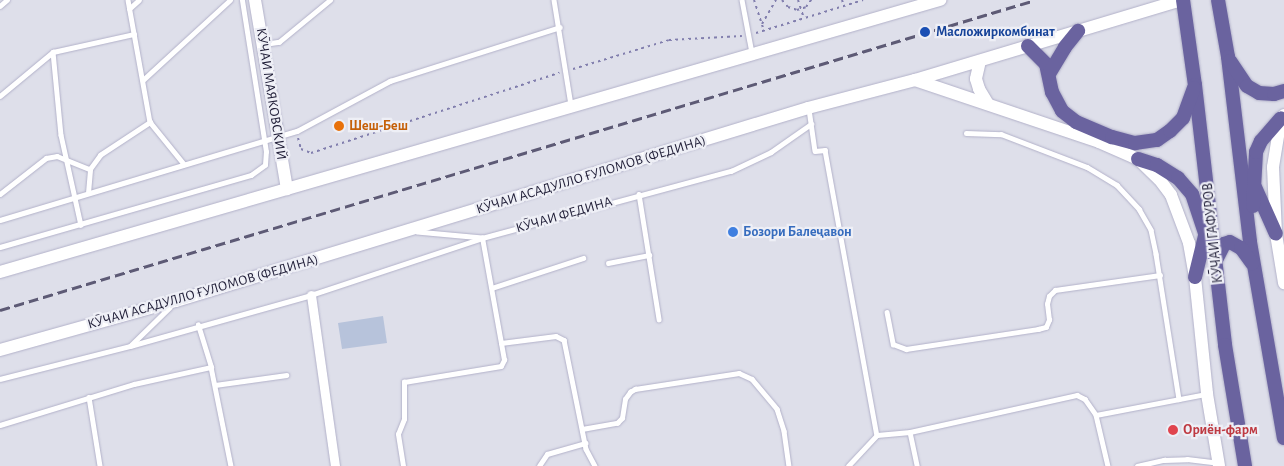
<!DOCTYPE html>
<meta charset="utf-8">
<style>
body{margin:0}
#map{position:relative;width:1284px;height:466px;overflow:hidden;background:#dedfea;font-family:"Alegreya Sans",sans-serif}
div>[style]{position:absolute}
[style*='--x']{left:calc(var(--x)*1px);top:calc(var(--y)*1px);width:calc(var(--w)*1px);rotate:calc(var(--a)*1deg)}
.green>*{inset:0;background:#b7c3db}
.path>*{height:2px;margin-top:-1px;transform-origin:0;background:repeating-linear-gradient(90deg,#817ead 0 2.5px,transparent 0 6.5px)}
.roads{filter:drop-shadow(0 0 1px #b2b1c9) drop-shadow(0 0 1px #b2b1c9)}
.lane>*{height:4.5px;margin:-2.25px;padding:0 2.25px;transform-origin:2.25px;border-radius:2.25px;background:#fff}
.street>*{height:9px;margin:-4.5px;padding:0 4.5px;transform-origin:4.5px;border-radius:4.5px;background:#fff}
.secondary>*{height:12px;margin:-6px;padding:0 6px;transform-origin:6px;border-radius:6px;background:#fff}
.primary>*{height:14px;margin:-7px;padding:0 7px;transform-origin:7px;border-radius:7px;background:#6a639f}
.rail>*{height:3px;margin-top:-1.5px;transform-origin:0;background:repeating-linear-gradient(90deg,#5d5a75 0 10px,transparent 0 15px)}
.dots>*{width:14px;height:14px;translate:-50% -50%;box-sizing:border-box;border:2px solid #eeeff6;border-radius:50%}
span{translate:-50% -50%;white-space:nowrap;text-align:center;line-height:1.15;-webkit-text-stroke:4.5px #eeeff6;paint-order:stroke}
.transit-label{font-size:14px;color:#164399;font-weight:700}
.left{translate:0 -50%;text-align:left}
.street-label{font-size:14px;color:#222039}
.food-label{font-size:14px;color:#c56008;font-weight:700}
.shop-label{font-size:14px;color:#366cbe;font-weight:700}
.health-label{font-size:14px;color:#be3a42;font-weight:700}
</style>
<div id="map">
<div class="green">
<div style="clip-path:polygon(383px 316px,387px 343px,342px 349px,338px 323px)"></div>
</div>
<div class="path">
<div style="--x:754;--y:0;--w:32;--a:72"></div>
<div style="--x:782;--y:0;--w:9;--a:49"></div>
<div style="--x:788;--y:7;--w:9;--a:18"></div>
<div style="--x:797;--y:10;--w:9;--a:-18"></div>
<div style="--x:806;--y:7;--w:9;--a:-54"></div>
<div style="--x:798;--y:0;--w:19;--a:72"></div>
<div style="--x:842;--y:0;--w:6;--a:72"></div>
<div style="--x:762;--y:24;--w:28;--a:-60"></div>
<div style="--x:756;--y:33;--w:112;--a:-17.1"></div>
<div style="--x:573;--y:69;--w:100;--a:-16.8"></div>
<div style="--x:669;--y:40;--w:73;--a:-3.1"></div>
<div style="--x:298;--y:138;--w:11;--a:75"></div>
<div style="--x:301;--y:149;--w:11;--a:22"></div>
<div style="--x:311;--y:153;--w:261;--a:-17.9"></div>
</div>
<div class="roads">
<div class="lane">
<div style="--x:128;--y:0;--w:124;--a:79.8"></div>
<div style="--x:150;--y:122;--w:54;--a:51"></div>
<div style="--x:554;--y:0;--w:106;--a:80.8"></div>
<div style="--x:742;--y:0;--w:54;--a:79.3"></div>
<div style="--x:0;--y:6;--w:9;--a:-41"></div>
<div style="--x:129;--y:9;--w:13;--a:-42"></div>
<div style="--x:264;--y:44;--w:15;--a:-8"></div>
<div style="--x:279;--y:42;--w:66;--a:-39.5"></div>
<div style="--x:53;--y:52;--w:83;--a:84.5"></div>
<div style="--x:61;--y:135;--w:92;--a:77.5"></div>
<div style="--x:143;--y:80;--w:118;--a:-42.6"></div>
<div style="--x:0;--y:96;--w:69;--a:-39.7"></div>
<div style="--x:53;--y:52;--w:83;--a:-12.5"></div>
<div style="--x:809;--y:109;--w:42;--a:81.9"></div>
<div style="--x:815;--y:151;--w:10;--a:-6"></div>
<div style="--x:825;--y:150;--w:290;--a:79.7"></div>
<div style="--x:877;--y:435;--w:33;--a:-5"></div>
<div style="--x:910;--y:432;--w:171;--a:-12.5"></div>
<div style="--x:1077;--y:395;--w:9;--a:27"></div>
<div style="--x:1085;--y:399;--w:19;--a:55"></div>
<div style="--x:1096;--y:415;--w:52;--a:76.8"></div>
<div style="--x:966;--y:133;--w:35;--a:2"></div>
<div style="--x:1001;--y:134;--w:92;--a:21"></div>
<div style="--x:1087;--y:167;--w:35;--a:31"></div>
<div style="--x:1117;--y:185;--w:33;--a:47"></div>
<div style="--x:1139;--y:209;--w:24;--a:60"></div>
<div style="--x:1151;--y:230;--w:25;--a:78"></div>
<div style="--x:1156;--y:254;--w:147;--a:81"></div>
<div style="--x:88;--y:193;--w:24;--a:-85"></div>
<div style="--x:90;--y:169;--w:17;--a:-54"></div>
<div style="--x:100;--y:155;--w:60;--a:-33.4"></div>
<div style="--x:0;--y:194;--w:58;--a:-38"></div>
<div style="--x:46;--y:158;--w:11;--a:-10"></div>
<div style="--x:57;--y:156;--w:35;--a:22"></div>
<div style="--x:639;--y:194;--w:127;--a:80.9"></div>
<div style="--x:0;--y:220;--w:310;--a:-16.7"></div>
<div style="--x:297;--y:131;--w:106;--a:-28.3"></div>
<div style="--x:390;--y:81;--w:178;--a:-17.6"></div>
<div style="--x:0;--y:247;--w:261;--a:-16"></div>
<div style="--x:251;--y:175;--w:17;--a:-36"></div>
<div style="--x:265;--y:165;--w:13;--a:-86"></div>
<div style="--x:266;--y:152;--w:154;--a:-99"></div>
<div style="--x:608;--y:263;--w:42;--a:-11"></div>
<div style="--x:492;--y:288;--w:96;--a:-18.2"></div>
<div style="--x:887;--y:312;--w:33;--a:79"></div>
<div style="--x:893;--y:344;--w:14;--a:21"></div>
<div style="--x:906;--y:349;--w:134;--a:-8.6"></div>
<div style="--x:1038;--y:329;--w:8;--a:-14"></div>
<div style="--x:1046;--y:327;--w:8;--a:-67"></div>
<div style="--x:1049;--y:320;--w:16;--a:-97"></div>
<div style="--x:1047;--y:304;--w:8;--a:-76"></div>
<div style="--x:1049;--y:296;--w:8;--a:-45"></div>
<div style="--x:1055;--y:290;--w:106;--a:-8.1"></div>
<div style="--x:501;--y:343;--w:55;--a:-7.3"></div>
<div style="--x:556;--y:336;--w:9;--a:27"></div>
<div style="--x:564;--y:340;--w:111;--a:78.6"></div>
<div style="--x:586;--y:449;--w:19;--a:62"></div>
<div style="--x:131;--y:345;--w:54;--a:-44.3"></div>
<div style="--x:211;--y:367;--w:101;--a:78.6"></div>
<div style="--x:0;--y:379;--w:134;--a:-14.2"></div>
<div style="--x:130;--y:346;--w:188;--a:-15.7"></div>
<div style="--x:311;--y:295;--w:180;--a:-18.4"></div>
<div style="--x:482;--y:238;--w:258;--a:-15.1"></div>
<div style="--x:731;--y:171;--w:44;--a:-25.4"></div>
<div style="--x:771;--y:152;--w:49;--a:-35"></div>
<div style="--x:215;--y:385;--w:72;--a:-8"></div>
<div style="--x:89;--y:397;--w:70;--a:80.9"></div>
<div style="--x:1096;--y:415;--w:112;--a:-10.8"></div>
<div style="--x:0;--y:425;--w:140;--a:-17"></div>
<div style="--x:134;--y:384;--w:79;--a:-12.4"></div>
<div style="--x:211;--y:367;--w:44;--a:-107.2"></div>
<div style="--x:582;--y:429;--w:36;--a:-10"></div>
<div style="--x:617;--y:423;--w:7;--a:-45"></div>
<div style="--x:622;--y:418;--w:19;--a:-81"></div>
<div style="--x:625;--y:399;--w:9;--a:-54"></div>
<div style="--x:630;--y:392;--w:6;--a:-31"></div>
<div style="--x:635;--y:389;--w:105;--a:-8.7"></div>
<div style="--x:739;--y:373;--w:14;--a:25"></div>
<div style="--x:752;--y:379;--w:39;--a:50"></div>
<div style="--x:777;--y:409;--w:23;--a:72"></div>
<div style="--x:784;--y:431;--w:35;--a:82"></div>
<div style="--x:910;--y:432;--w:35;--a:78"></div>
<div style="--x:403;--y:466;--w:32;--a:-99"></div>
<div style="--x:398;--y:434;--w:16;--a:-68"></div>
<div style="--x:404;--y:419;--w:37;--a:-90"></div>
<div style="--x:404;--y:382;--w:98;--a:-9.4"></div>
<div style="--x:501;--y:366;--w:7;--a:-63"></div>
<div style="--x:504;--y:360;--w:124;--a:-100.2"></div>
<div style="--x:482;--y:238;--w:65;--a:-174.7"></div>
<div style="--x:539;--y:466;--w:14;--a:-56"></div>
<div style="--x:547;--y:454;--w:40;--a:-16"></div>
<div style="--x:848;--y:466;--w:42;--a:-46.9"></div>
<div style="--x:1137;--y:466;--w:28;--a:-13"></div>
<div style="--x:1164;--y:460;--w:23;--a:-2"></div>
<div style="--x:1187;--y:459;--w:31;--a:7"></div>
</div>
<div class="street">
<div style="--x:311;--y:295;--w:173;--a:82"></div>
</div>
<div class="secondary">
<div style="--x:255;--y:0;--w:192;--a:80.4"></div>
<div style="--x:980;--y:61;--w:18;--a:103"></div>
<div style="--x:976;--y:79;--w:10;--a:73"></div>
<div style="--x:979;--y:89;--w:17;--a:59"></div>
<div style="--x:915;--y:80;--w:194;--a:18.6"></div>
<div style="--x:1099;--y:142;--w:43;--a:23.6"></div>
<div style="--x:1138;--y:159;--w:29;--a:44"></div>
<div style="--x:1159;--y:179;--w:20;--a:53"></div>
<div style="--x:1171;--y:195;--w:51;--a:69.4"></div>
<div style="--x:1189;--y:243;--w:35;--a:80"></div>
<div style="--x:1195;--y:277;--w:118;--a:84.1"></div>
<div style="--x:1207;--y:394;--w:73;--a:80.5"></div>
<div style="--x:1284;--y:115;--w:4;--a:135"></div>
<div style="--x:1281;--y:118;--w:50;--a:99.3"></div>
<div style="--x:1273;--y:167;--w:67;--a:87.4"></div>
<div style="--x:1276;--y:234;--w:50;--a:80.7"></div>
<div style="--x:0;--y:272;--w:979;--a:-16.14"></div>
<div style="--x:0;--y:350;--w:183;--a:-15.6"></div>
<div style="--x:176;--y:301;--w:661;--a:-16.98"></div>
<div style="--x:808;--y:108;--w:111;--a:-14.7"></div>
<div style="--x:915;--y:80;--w:279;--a:-16.7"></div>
</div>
<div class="primary">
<div style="--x:1183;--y:0;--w:86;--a:82"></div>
<div style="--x:1195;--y:85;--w:262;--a:83.4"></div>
<div style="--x:1225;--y:345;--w:123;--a:80.6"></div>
<div style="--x:1218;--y:0;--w:58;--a:80"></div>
<div style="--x:1228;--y:57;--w:186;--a:83.2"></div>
<div style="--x:1250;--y:242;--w:199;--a:80.2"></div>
<div style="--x:1028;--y:46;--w:25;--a:45"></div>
<div style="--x:1046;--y:64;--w:29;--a:78"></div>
<div style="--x:1052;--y:92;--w:21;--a:62"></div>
<div style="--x:1062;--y:111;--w:18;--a:38"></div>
<div style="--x:1076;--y:122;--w:39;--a:23"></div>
<div style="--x:1112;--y:137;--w:24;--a:15"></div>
<div style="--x:1135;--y:143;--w:22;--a:-8"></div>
<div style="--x:1157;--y:140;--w:16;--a:-35"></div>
<div style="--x:1170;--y:131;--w:18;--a:-45"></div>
<div style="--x:1183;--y:118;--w:32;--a:-70"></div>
<div style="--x:1230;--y:61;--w:30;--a:56"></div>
<div style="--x:1247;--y:86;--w:14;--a:30"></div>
<div style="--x:1259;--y:93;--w:15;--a:4"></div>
<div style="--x:1274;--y:94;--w:10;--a:-17"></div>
<div style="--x:1049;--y:74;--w:31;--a:-59"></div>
<div style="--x:1065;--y:47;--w:21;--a:-51"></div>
<div style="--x:1138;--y:159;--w:20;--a:18"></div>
<div style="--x:1157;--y:165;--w:25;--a:32"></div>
<div style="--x:1178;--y:178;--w:21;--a:49"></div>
<div style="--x:1192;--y:194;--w:57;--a:71.6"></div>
<div style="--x:1255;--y:187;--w:51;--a:65.9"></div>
<div style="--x:1253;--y:206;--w:54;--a:-86.8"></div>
<div style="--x:1256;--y:152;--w:12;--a:-66"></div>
<div style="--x:1261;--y:141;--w:30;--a:-49"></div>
<div style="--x:1216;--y:260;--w:18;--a:-63"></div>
<div style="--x:1224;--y:244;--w:6;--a:-18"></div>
<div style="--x:1230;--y:242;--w:13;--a:29"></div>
<div style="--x:1241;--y:248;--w:19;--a:54"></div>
<div style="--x:1195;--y:277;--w:42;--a:-76.3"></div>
</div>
</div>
<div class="rail">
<div style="--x:0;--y:310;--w:1080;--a:-16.67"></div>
</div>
<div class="dots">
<div style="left:925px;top:32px;background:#1a4fb4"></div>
<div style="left:339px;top:126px;background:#e8710a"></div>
<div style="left:733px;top:232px;background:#3f7fe0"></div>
<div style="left:1173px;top:430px;background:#e0444e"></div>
</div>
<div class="transit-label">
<span class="left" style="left:936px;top:32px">Масложиркомбинат</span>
</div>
<div class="street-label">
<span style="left:271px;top:94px;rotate:81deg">КӮЧАИ МАЯКОВСКИЙ</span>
<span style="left:591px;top:175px;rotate:-17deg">КӮЧАИ АСАДУЛЛО ҒУЛОМОВ (ФЕДИНА)</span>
<span style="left:564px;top:215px;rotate:-16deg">КӮЧАИ ФЕДИНА</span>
<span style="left:1213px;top:233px;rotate:-96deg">КӮЧАИ ГАФУРОВ</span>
<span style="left:203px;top:292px;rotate:-16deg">КӮЧАИ АСАДУЛЛО ҒУЛОМОВ (ФЕДИНА)</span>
</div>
<div class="food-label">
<span class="left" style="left:349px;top:126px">Шеш-Беш</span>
</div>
<div class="shop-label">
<span class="left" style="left:743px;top:232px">Бозори Балеҷавон</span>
</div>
<div class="health-label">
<span class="left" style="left:1183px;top:430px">Ориён-фарм</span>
</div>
</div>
